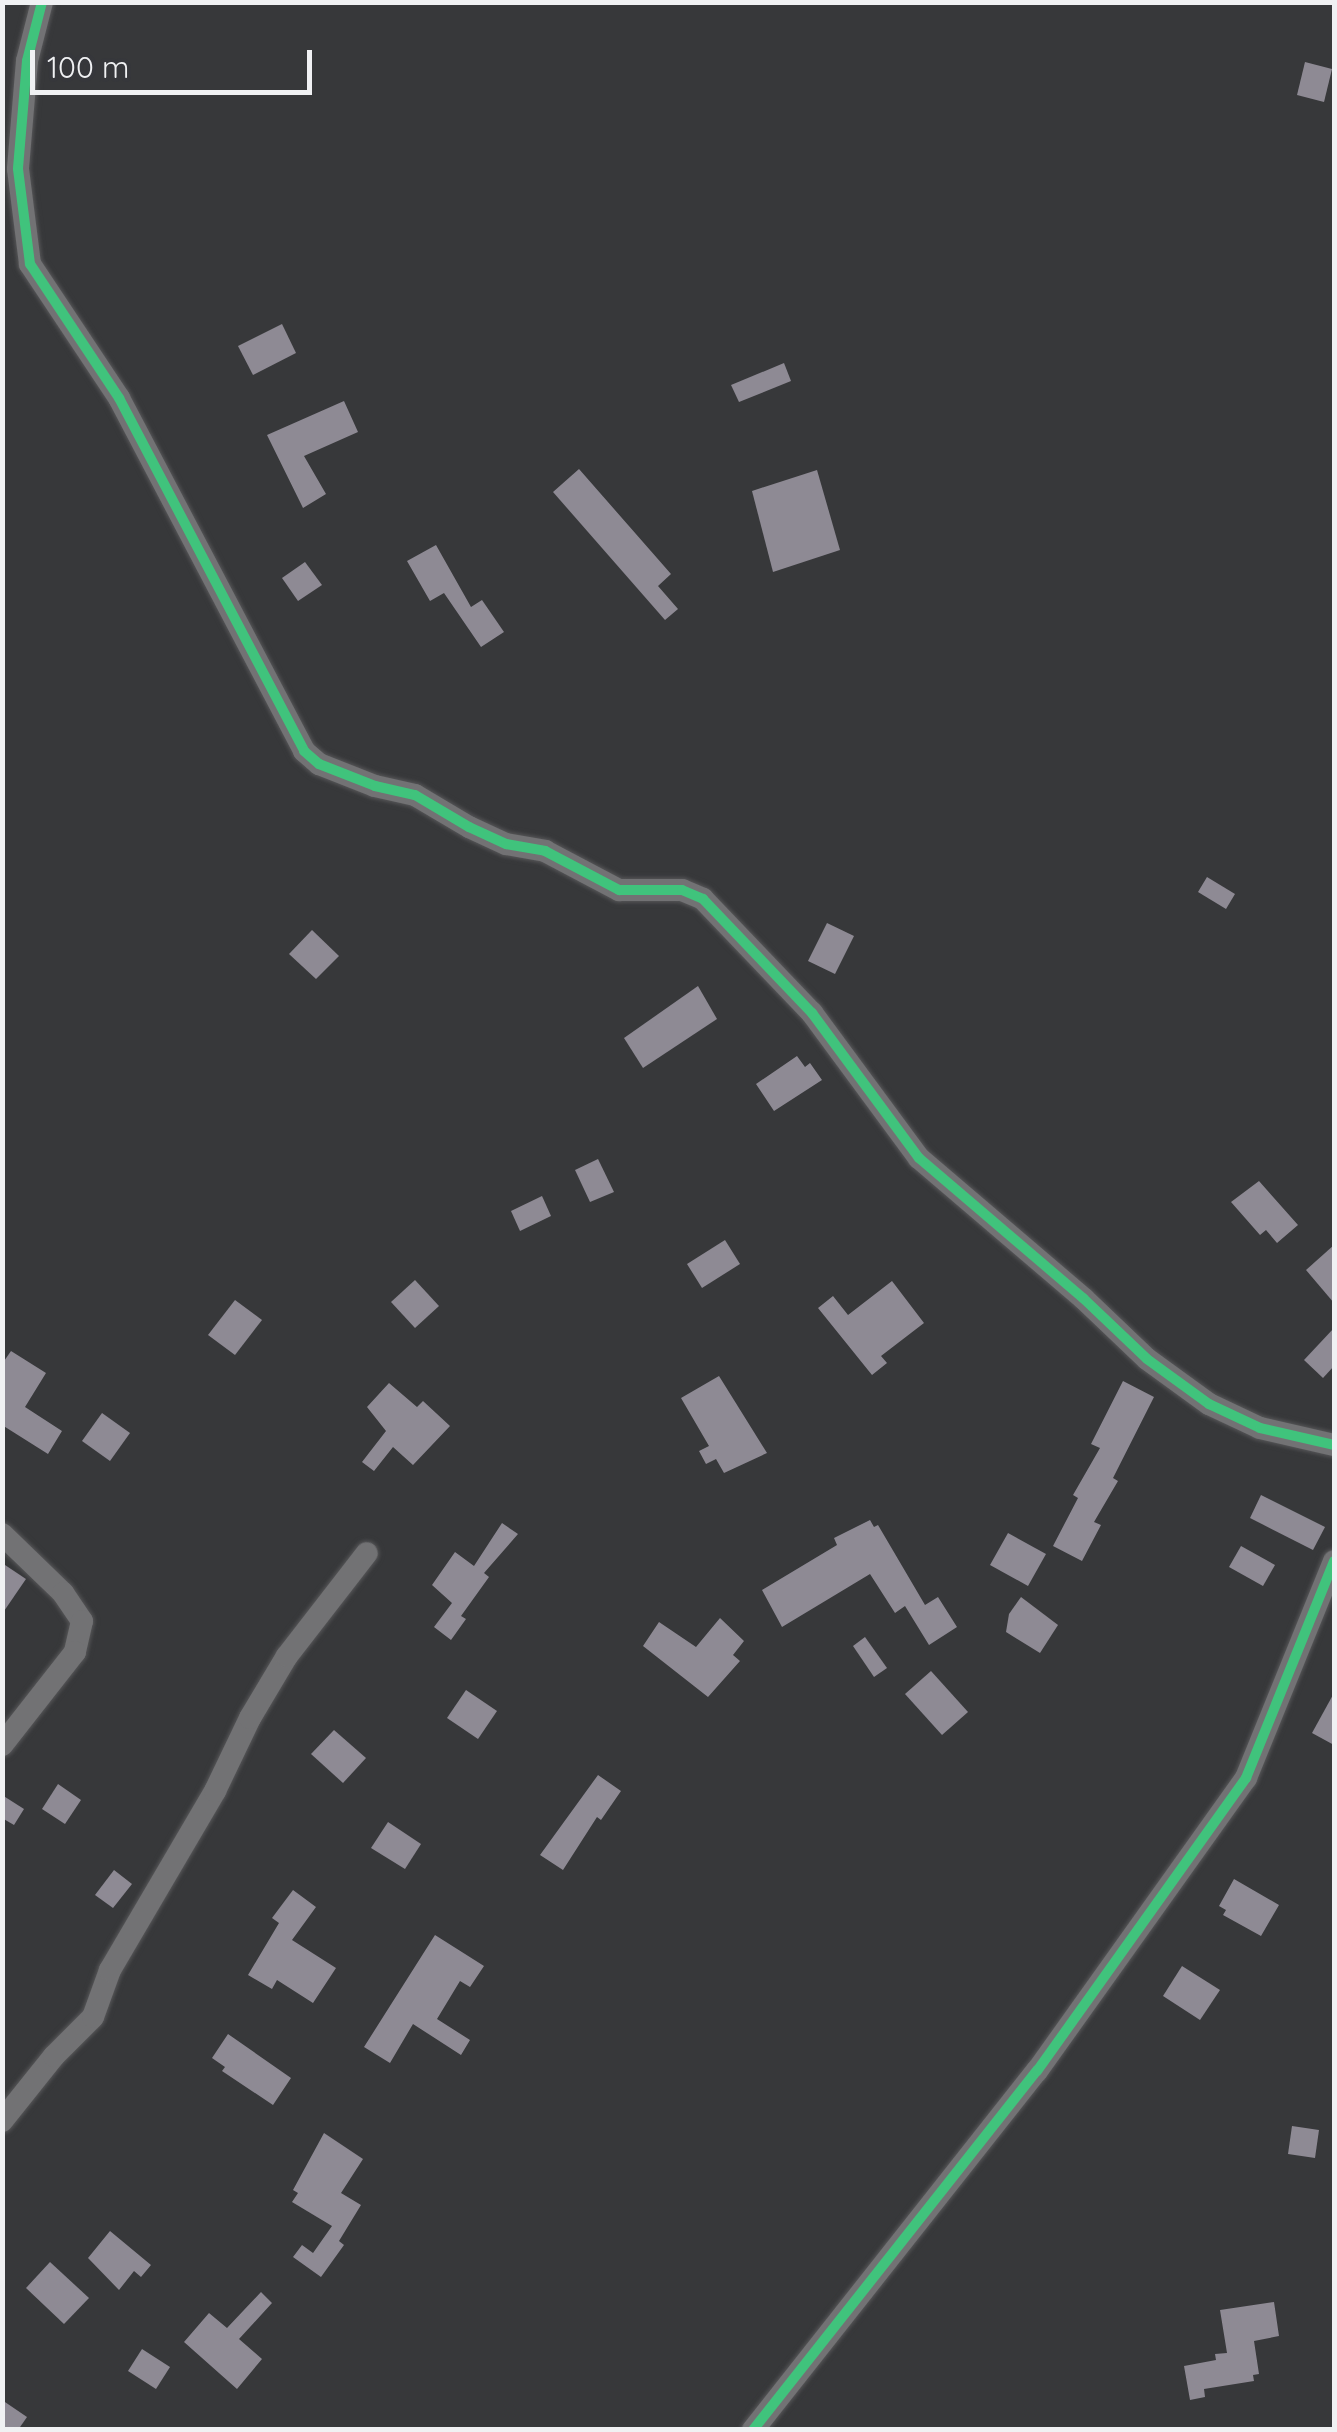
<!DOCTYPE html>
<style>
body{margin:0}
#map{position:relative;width:1337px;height:2432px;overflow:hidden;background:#37383a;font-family:Quicksand,sans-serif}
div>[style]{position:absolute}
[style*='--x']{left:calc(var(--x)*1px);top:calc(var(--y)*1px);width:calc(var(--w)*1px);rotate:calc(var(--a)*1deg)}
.building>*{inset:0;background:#8e8a94}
.roads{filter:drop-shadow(0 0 2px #565658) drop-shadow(0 0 2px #565658)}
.minor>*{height:22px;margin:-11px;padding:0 11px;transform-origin:11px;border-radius:11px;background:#727274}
.cycleway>*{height:10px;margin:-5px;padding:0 5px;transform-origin:5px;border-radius:5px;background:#40c37c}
span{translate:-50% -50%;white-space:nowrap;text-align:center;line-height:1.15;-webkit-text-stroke:10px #36373b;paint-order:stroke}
.frame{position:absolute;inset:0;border:5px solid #f0f1f3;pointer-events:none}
.scale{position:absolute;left:30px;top:50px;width:282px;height:45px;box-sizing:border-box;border:5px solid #f0f1f3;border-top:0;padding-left:12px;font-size:30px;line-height:35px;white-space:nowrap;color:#f0f1f3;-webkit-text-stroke:8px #36373b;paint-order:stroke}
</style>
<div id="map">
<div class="building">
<div style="clip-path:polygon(1305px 62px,1332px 69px,1324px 102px,1297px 95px)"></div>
<div style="clip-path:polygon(282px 324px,296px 353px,253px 375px,238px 346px)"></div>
<div style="clip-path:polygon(784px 363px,791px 381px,739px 402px,731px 385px)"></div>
<div style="clip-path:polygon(344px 401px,358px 432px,304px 456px,326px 494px,303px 508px,267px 435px)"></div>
<div style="clip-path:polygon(579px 469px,671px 574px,658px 586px,678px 609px,665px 620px,553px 492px)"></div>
<div style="clip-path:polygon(817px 470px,840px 550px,773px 572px,752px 491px)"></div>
<div style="clip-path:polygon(436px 545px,471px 607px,482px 600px,504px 632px,481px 647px,444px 593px,430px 601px,407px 561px)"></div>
<div style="clip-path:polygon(305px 562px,322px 585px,298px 601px,282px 578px)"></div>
<div style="clip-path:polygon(1207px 877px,1235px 894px,1226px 909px,1198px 892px)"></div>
<div style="clip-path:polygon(827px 923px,854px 936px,835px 974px,808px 961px)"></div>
<div style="clip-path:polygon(312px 930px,339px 956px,316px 979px,289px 954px)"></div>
<div style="clip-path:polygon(698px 986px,717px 1019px,643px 1068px,624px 1038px)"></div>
<div style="clip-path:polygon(797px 1056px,805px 1067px,810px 1063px,822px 1080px,774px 1111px,756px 1084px)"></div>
<div style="clip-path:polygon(598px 1159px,614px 1192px,590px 1202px,575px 1170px)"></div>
<div style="clip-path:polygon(1259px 1181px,1298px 1225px,1277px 1243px,1266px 1230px,1260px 1235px,1231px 1202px)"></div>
<div style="clip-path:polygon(542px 1196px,551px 1216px,520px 1231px,511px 1211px)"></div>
<div style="clip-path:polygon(725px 1240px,740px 1264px,702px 1288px,687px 1264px)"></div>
<div style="clip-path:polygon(1334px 1245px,1334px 1303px,1306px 1270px)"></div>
<div style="clip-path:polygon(415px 1280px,439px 1306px,415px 1328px,391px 1302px)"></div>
<div style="clip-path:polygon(892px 1281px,924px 1323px,881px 1356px,887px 1363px,872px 1375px,818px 1308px,833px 1296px,848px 1315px)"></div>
<div style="clip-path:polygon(235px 1300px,262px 1320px,235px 1355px,208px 1335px)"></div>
<div style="clip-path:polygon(1334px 1328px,1334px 1366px,1323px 1378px,1304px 1360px)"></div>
<div style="clip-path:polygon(11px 1351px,46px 1373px,25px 1407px,62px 1431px,48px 1454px,2px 1425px,2px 1364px)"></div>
<div style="clip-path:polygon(719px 1376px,767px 1453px,724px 1473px,716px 1459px,706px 1464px,699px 1451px,709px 1446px,681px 1398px)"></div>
<div style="clip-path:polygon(1123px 1381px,1154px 1397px,1113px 1478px,1118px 1481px,1094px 1522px,1101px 1525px,1082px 1561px,1053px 1546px,1078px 1498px,1073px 1495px,1100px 1448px,1091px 1444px)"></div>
<div style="clip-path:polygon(389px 1383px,417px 1407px,423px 1401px,450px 1426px,413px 1465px,393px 1447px,374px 1471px,362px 1462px,386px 1431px,367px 1407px)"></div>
<div style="clip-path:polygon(102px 1413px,130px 1433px,110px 1461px,82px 1441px)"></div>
<div style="clip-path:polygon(1261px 1495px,1325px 1527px,1313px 1550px,1250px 1518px)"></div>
<div style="clip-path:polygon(870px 1520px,874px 1527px,878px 1525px,925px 1605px,938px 1597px,957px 1627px,929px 1645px,905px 1606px,895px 1613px,870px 1574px,782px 1627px,762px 1590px,837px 1545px,834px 1538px)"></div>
<div style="clip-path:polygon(502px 1523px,518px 1534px,484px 1573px,489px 1577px,461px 1616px,466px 1619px,451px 1640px,434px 1627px,452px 1603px,432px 1585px,455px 1552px,474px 1566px)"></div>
<div style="clip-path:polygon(1008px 1533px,1046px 1554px,1028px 1586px,990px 1565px)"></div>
<div style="clip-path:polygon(1241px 1546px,1275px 1565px,1263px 1586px,1229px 1567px)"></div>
<div style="clip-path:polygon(2px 1563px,26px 1579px,2px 1614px)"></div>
<div style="clip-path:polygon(1021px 1597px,1058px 1625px,1040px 1653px,1006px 1632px,1009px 1614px)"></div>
<div style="clip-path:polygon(720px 1618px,744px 1641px,733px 1655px,740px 1661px,708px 1697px,643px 1646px,659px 1622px,696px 1647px)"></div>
<div style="clip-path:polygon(865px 1637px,887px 1668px,874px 1677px,853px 1646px)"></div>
<div style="clip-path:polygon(931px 1671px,968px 1712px,942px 1735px,905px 1694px)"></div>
<div style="clip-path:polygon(466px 1690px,497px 1711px,478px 1739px,447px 1718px)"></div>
<div style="clip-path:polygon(1334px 1693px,1334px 1745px,1312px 1733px)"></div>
<div style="clip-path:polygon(334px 1730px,366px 1758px,343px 1783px,311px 1754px)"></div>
<div style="clip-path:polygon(598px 1775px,621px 1791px,601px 1820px,597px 1817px,563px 1870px,540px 1855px)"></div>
<div style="clip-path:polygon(58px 1784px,81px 1800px,65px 1824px,42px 1809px)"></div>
<div style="clip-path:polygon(2px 1795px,24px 1809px,14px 1825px,2px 1818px)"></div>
<div style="clip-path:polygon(388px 1822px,421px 1844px,405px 1869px,371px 1848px)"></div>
<div style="clip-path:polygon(114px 1870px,132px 1884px,113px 1908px,95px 1895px)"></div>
<div style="clip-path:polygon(1234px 1879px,1279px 1905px,1261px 1936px,1223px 1915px,1226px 1910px,1219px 1906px)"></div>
<div style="clip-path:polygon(293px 1890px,316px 1907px,292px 1940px,336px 1968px,313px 2003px,277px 1980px,272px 1989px,248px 1975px,279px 1923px,272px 1918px)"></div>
<div style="clip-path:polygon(435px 1935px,484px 1966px,470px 1987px,460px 1981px,437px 2019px,470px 2040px,461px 2055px,413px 2024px,390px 2063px,364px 2047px)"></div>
<div style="clip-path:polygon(1182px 1966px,1220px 1990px,1200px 2020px,1163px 1996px)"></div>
<div style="clip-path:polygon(228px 2034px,291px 2078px,273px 2105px,222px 2071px,225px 2067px,212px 2058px)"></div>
<div style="clip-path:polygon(1292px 2126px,1319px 2130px,1315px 2158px,1288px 2154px)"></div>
<div style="clip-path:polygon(324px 2133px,363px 2159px,341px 2193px,361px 2205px,339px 2241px,344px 2245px,321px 2277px,293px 2257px,302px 2245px,313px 2253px,332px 2226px,292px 2202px,298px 2193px,293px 2190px)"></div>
<div style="clip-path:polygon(110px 2231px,151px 2265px,141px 2277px,134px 2271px,119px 2290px,88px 2258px)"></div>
<div style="clip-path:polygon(50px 2262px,89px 2298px,64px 2324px,26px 2288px)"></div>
<div style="clip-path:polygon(261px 2292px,272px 2303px,239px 2339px,262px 2359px,237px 2389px,184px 2342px,209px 2313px,227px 2328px)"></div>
<div style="clip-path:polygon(1274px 2302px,1279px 2336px,1254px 2341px,1259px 2374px,1253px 2375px,1254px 2381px,1204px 2389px,1205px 2397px,1190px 2400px,1184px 2366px,1216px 2360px,1215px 2354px,1227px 2353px,1220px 2310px)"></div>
<div style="clip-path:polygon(142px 2349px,170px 2367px,156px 2389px,128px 2371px)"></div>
<div style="clip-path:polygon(2px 2400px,27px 2417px,18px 2430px,2px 2430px)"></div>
</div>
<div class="roads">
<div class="minor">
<div style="--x:42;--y:2;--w:61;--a:104.3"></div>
<div style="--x:27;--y:61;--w:108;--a:94.8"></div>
<div style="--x:18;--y:169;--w:96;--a:82.8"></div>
<div style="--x:30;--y:264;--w:161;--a:56.4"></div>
<div style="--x:119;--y:398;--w:399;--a:62.3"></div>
<div style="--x:304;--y:751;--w:20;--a:41"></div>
<div style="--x:319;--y:764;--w:60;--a:21.4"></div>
<div style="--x:375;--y:786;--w:41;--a:12.7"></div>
<div style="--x:415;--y:795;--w:63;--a:30.7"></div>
<div style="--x:469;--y:827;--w:41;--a:24.7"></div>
<div style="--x:506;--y:844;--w:40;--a:10"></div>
<div style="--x:545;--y:851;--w:84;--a:27.8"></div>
<div style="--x:619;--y:890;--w:63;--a:0"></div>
<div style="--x:682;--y:890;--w:23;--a:23"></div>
<div style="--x:703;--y:899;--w:158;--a:46.3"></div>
<div style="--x:812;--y:1013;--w:180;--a:53.6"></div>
<div style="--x:919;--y:1158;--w:216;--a:40.5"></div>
<div style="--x:1083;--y:1298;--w:88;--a:43.6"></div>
<div style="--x:1147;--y:1359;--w:77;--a:36"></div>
<div style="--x:1209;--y:1404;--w:56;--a:25.2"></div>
<div style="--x:1260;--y:1428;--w:76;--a:12.9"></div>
<div style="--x:2;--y:1534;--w:85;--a:44"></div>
<div style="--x:63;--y:1593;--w:34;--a:56"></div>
<div style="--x:82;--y:1621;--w:32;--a:103"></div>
<div style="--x:75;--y:1652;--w:118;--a:128.1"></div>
<div style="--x:2;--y:2121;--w:83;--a:-51.3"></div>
<div style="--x:54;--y:2056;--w:55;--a:-45"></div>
<div style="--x:93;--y:2017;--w:50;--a:-70.1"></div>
<div style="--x:110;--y:1970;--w:208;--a:-59.6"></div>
<div style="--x:215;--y:1791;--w:81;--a:-64.4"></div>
<div style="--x:250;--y:1718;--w:72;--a:-59.2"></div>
<div style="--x:287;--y:1656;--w:130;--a:-52.2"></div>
<div style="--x:753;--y:2430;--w:458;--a:-51.7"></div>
<div style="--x:1037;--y:2071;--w:360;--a:-54.5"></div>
<div style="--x:1246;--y:1778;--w:234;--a:-67.9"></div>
</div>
</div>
<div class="cycleway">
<div style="--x:42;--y:2;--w:61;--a:104.3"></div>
<div style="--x:27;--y:61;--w:108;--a:94.8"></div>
<div style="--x:18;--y:169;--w:96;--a:82.8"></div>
<div style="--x:30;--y:264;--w:161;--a:56.4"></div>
<div style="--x:119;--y:398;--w:399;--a:62.3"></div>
<div style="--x:304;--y:751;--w:20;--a:41"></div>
<div style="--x:319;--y:764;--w:60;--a:21.4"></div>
<div style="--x:375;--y:786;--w:41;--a:12.7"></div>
<div style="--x:415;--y:795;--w:63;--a:30.7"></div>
<div style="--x:469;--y:827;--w:41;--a:24.7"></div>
<div style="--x:506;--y:844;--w:40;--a:10"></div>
<div style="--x:545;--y:851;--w:84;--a:27.8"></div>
<div style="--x:619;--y:890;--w:63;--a:0"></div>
<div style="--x:682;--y:890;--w:23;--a:23"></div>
<div style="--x:703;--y:899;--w:158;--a:46.3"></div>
<div style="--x:812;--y:1013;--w:180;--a:53.6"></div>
<div style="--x:919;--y:1158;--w:216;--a:40.5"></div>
<div style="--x:1083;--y:1298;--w:88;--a:43.6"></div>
<div style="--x:1147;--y:1359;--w:77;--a:36"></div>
<div style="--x:1209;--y:1404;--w:56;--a:25.2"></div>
<div style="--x:1260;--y:1428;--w:76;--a:12.9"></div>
<div style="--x:753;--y:2430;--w:458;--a:-51.7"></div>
<div style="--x:1037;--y:2071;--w:360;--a:-54.5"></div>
<div style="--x:1246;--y:1778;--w:234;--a:-67.9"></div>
</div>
<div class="frame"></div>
<div class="scale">100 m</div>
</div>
